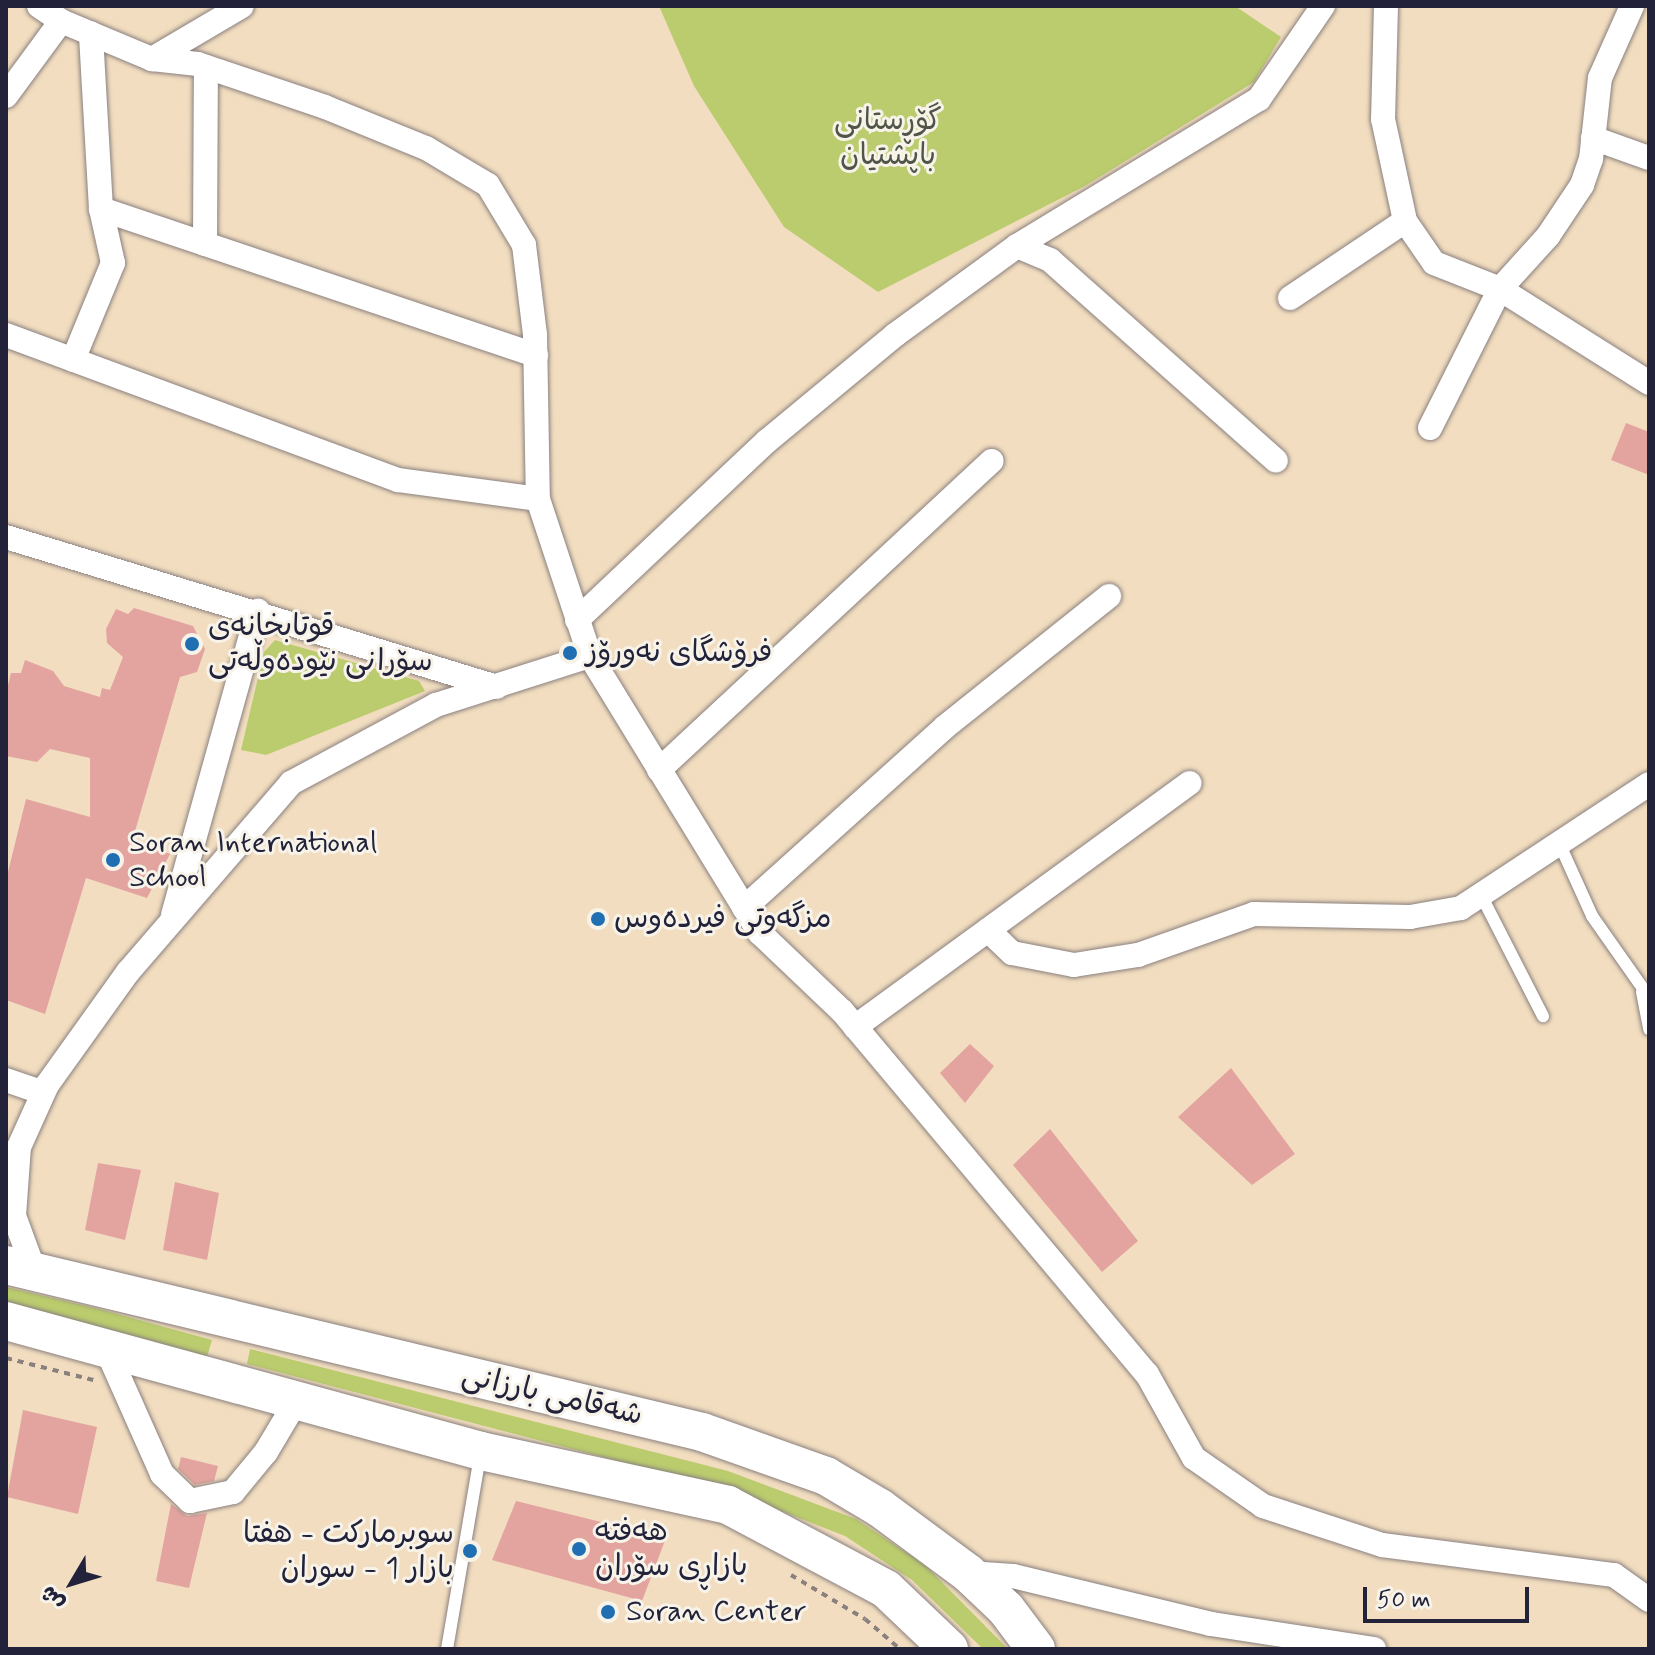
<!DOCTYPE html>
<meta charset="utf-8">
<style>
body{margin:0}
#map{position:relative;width:1655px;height:1655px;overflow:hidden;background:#f2ddc0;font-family:Mynerve,"Playpen Sans Arabic",sans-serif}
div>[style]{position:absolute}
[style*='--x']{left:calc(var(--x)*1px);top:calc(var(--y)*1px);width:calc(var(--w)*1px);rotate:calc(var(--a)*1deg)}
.green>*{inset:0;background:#bbcc6e}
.building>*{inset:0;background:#e3a4a0}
.path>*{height:4px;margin-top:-2px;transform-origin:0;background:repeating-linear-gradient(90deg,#8a807e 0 6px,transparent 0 12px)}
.roads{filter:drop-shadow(0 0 2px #8a807e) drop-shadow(0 0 2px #8a807e)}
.service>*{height:12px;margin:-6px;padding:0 6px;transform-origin:6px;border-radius:6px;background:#fff}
.minor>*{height:24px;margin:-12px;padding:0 12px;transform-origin:12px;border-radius:12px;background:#fff}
.trunk>*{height:38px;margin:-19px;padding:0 19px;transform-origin:19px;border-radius:19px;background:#fff}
.dots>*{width:22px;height:22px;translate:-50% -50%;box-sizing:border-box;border:4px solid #f7f3e8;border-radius:50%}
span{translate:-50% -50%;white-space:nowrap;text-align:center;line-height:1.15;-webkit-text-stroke:6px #f7f3e8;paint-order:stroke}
.park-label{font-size:30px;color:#50554a}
.poi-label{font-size:30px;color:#22223b}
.left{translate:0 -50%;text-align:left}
.right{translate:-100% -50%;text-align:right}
.street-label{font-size:30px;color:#22223b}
.frame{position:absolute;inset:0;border:8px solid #22223b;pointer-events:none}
.north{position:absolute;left:32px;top:1543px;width:80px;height:80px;-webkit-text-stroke:6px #f7f3e8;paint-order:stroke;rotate:232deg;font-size:22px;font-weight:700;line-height:32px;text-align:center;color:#22223b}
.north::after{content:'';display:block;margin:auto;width:28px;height:36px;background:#22223b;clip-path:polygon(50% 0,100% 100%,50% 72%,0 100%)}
.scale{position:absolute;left:1363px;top:1587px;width:166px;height:36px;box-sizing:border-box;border:4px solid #22223b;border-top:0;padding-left:10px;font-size:24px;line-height:28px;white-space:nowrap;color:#22223b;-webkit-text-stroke:6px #f7f3e8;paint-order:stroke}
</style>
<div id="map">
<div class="green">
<div style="clip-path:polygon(659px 6px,1235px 6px,1281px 37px,1254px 82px,1085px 186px,878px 292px,784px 227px,694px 86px)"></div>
<div style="clip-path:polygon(275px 640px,419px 681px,425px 691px,266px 755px,241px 750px,264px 652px)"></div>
<div style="clip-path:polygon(6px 1287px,99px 1309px,212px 1340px,207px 1357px,6px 1305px)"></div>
<div style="clip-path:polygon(250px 1349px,728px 1471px,856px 1519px,925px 1565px,1008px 1649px,983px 1649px,912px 1580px,845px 1536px,722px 1488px,247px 1364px)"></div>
</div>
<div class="building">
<div style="clip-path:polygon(1626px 423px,1649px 432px,1649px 475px,1611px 460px)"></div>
<div style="clip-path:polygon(134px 608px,193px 626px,205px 649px,197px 672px,180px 677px,133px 838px,170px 854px,147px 898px,86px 878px,45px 1014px,6px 1000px,6px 880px,26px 799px,90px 817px,90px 758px,50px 749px,37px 762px,6px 756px,6px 693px,11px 673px,21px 673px,25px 660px,53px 671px,64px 686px,100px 697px,102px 688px,110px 690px,123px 657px,107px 643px,106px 629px,116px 609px,128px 614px)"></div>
<div style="clip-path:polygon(970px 1044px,994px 1066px,965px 1103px,940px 1073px)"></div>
<div style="clip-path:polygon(1231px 1068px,1295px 1154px,1252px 1185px,1178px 1117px)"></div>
<div style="clip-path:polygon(1050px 1129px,1138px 1241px,1102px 1272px,1013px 1165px)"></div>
<div style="clip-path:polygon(98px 1163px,141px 1170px,125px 1240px,85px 1230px)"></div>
<div style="clip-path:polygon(175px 1182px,219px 1193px,207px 1260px,163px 1250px)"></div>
<div style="clip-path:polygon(23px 1410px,97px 1427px,78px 1514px,7px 1497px)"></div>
<div style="clip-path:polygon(181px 1457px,218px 1466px,214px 1481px,195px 1485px,178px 1469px)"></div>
<div style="clip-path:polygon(516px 1501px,666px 1538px,642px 1601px,492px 1560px)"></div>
<div style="clip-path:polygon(171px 1504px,187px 1516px,207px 1513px,189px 1588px,156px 1581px)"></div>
</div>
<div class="path">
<div style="--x:6;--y:1358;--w:94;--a:14.2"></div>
<div style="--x:791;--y:1575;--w:86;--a:30.7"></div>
<div style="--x:865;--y:1619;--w:46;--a:40.6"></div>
</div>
<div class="roads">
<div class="service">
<div style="--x:1560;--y:845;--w:78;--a:65.7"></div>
<div style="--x:1592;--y:916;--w:99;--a:54.9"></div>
<div style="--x:1482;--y:897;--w:134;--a:62.9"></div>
<div style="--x:1642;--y:992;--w:38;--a:79"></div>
<div style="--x:447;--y:1649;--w:197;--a:-80.3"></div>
</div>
<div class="minor">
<div style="--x:39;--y:6;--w:27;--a:34"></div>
<div style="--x:61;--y:21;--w:99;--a:22.7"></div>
<div style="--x:152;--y:59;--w:46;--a:6.2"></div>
<div style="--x:198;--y:64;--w:134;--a:18.7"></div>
<div style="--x:325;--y:107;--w:109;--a:22.1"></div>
<div style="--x:426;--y:148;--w:72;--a:30.8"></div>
<div style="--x:488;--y:185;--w:70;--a:59"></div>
<div style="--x:524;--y:245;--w:91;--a:83"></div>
<div style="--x:535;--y:335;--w:164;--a:89"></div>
<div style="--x:538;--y:499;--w:165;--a:71.7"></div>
<div style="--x:590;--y:656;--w:325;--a:58.5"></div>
<div style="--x:760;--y:933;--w:113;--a:43.6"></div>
<div style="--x:842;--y:1011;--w:474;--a:50"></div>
<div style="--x:1147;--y:1374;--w:96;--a:60.8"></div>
<div style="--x:1194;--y:1458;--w:84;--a:34.8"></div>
<div style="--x:1263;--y:1506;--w:125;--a:18.1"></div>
<div style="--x:1382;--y:1545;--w:234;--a:7.4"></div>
<div style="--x:1614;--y:1575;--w:43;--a:35.5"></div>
<div style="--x:1386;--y:6;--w:113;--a:91.5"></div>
<div style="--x:1383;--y:119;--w:104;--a:77.8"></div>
<div style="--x:1405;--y:221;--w:51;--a:55.4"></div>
<div style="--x:1434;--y:263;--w:71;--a:21.5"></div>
<div style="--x:1500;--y:289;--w:176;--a:32.2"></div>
<div style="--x:152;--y:59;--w:104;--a:-30.5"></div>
<div style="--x:6;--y:96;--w:93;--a:-53.7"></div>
<div style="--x:1593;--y:138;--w:59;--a:19.7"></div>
<div style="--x:101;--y:209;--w:459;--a:18.6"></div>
<div style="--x:205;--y:244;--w:177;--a:-89.7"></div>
<div style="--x:1017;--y:246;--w:283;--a:-31.3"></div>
<div style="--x:1259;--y:99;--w:113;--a:-55.5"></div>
<div style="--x:1290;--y:298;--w:138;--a:-33.8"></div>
<div style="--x:6;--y:335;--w:418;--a:20.3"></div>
<div style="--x:398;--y:480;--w:141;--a:7.7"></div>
<div style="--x:73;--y:360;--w:105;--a:-67.6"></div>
<div style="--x:113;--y:263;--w:55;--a:-102.5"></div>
<div style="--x:101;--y:209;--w:176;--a:-93.3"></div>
<div style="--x:1430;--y:428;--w:156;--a:-63.3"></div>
<div style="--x:1500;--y:289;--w:72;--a:-47.8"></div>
<div style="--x:1548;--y:236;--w:61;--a:-56.3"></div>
<div style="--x:1582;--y:185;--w:28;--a:-71"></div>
<div style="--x:1591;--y:159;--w:81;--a:-83.7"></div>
<div style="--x:1600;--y:78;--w:79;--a:-66"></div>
<div style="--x:6;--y:537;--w:513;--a:16.99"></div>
<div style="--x:577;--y:620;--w:261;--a:-43.3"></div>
<div style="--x:767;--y:441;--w:166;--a:-39.6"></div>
<div style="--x:895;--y:335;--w:151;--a:-36.1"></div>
<div style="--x:1017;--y:246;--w:36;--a:23"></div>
<div style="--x:1050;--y:260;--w:302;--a:41.6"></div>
<div style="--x:659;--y:770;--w:454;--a:-42.9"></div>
<div style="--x:744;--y:908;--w:270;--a:-42"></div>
<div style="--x:945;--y:727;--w:210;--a:-38.6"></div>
<div style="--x:173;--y:915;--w:316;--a:-74.4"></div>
<div style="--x:988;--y:930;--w:33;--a:44"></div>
<div style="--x:1012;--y:953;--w:63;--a:11"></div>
<div style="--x:1074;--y:965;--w:65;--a:-8.9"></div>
<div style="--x:1138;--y:955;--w:123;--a:-19.5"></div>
<div style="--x:1254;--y:914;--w:156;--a:1.1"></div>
<div style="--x:1410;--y:917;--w:52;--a:-10"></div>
<div style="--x:1461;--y:908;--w:225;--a:-33.4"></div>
<div style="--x:855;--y:1027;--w:414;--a:-36.1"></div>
<div style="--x:6;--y:1080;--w:39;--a:19"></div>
<div style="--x:35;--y:1273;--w:61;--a:-110.2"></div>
<div style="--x:14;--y:1216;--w:69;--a:-85.9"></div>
<div style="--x:19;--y:1147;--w:68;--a:-65.7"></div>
<div style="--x:47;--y:1085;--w:139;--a:-54.4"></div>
<div style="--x:128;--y:972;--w:250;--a:-49.2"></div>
<div style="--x:291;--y:783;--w:165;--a:-28.3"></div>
<div style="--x:436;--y:705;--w:162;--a:-17.7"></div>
<div style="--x:106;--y:1348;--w:138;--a:66"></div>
<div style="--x:162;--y:1474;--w:39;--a:44"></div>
<div style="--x:190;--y:1501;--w:44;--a:-11.8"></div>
<div style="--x:233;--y:1492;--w:52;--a:-50.5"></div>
<div style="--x:266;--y:1452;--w:61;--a:-59.2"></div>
<div style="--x:968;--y:1573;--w:45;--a:3.8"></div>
<div style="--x:1013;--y:1576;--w:204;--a:13.6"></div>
<div style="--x:1211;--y:1624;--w:165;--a:8.7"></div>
</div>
<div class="trunk">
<div style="--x:6;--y:1265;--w:716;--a:13.49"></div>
<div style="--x:702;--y:1432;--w:132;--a:19.5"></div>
<div style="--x:826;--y:1476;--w:63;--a:30.7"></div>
<div style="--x:880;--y:1508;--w:109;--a:36.5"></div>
<div style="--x:968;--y:1573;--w:52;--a:43.5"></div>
<div style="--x:1006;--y:1609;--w:50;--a:53.1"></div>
<div style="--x:6;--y:1321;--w:492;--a:15.3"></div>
<div style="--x:481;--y:1451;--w:253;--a:12.3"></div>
<div style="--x:728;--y:1505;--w:179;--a:28"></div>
<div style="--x:886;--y:1589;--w:87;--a:43.6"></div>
</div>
</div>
<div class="dots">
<div style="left:192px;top:644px;background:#1f6fb2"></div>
<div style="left:570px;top:653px;background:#1f6fb2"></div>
<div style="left:113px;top:860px;background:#1f6fb2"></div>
<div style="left:598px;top:919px;background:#1f6fb2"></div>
<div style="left:579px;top:1549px;background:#1f6fb2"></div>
<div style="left:470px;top:1551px;background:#1f6fb2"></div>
<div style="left:608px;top:1612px;background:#1f6fb2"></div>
</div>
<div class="park-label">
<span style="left:888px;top:138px">گۆڕستانی<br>باپشتیان</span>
</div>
<div class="poi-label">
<span class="left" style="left:208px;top:644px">قوتابخانەی<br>سۆرانی نێودەوڵەتی</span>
<span class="left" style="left:586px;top:653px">فرۆشگای نەورۆز</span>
<span class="left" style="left:129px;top:860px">Soran International<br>School</span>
<span class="left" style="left:614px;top:919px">مزگەوتی فیردەوس</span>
<span class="left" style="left:595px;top:1549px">هەفتە<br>بازاڕی سۆران</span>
<span class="right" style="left:454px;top:1551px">سوبرماركت - هفتا<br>بازار 1 - سوران</span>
<span class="left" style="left:626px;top:1612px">Soran Center</span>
</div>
<div class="street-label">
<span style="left:552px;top:1396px;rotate:13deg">شەقامی بارزانی</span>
</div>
<div class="frame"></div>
<div class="north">ش</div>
<div class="scale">50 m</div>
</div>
